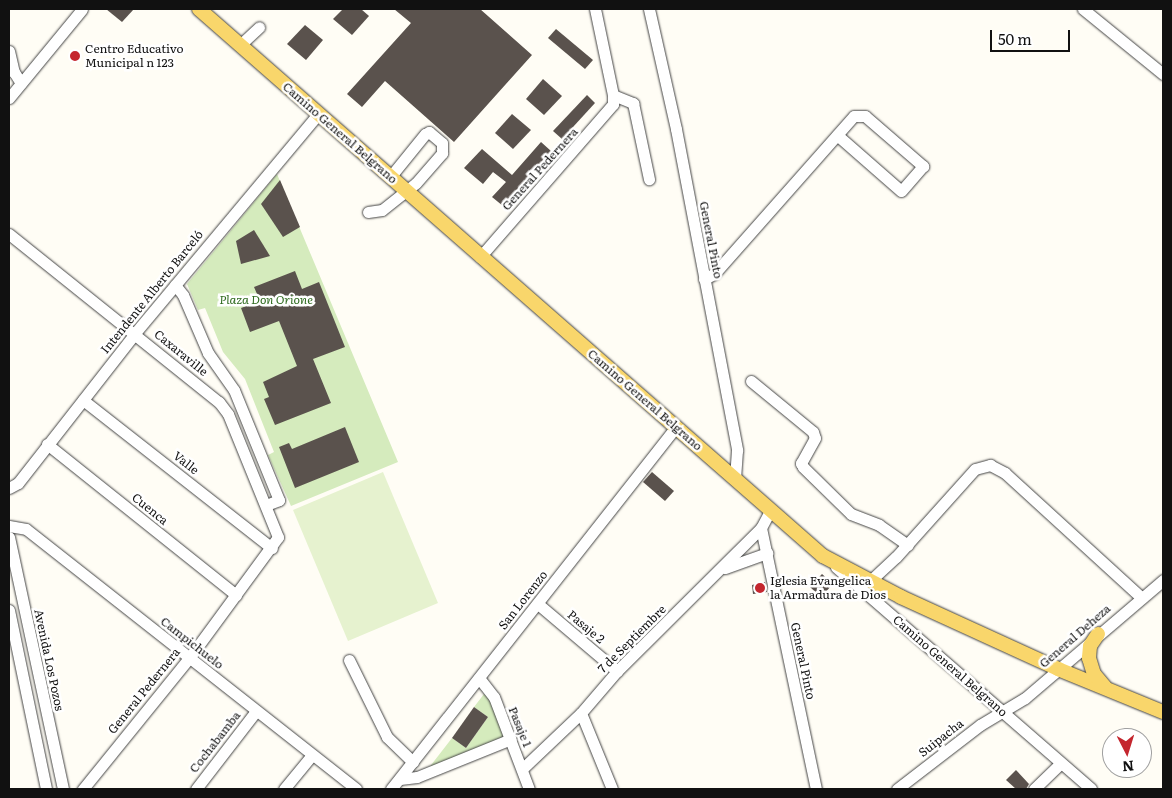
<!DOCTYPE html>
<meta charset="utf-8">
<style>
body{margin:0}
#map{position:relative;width:1172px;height:798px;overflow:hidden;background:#fffdf5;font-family:Literata,serif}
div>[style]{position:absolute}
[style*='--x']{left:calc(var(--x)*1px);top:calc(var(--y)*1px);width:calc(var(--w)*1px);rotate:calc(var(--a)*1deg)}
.green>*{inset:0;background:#d5ebbd}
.pitch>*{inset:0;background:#e6f2cf}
.building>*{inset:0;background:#5a524d}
.roads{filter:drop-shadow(0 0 1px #444) drop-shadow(0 0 1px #444)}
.minor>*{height:11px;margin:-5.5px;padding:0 5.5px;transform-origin:5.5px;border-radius:5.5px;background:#fff}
.major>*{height:14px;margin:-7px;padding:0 7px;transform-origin:7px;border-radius:7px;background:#f9d66b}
.dots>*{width:14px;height:14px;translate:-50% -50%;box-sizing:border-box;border:2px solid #fff;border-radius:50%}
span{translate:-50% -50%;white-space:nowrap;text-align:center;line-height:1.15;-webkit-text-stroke:5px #fff;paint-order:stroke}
.poi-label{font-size:12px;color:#111}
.left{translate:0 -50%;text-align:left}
.street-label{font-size:12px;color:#111}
.park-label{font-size:12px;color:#2f6b1f;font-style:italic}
.frame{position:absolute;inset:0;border:10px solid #111;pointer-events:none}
.north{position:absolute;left:1102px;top:728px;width:50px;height:50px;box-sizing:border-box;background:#fff;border:1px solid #a0a0a0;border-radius:50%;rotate:175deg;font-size:14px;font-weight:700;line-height:20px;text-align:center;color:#111}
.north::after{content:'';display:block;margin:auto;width:18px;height:22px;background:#c4262e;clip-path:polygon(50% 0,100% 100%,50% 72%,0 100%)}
.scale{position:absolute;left:990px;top:30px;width:80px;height:22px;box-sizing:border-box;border:2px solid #111;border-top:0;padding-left:6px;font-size:15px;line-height:18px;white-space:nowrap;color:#111;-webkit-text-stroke:4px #fff;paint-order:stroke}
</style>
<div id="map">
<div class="green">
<div style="clip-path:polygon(277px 174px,398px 462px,291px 506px,268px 455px,274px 452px,245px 379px,223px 352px,205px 308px,198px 310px,187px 284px)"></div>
<div style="clip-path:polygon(484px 694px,491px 699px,506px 737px,428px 769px,452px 738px,466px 748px,488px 717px,474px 707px)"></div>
</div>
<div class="pitch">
<div style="clip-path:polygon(383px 472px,438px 603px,348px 641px,293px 510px)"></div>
</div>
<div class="building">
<div style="clip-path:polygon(106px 9px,134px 9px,122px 22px)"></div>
<div style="clip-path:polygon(343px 9px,361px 9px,369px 16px,352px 35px,333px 19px)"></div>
<div style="clip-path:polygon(394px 9px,480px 9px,532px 55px,454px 142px,385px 81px,362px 107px,347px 94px,411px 23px)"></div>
<div style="clip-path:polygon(305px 25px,323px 40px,306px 60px,287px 44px)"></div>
<div style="clip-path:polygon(556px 29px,593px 60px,585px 69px,548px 38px)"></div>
<div style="clip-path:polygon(543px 79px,562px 96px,544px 115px,526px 99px)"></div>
<div style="clip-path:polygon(587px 95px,595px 103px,562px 139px,553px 131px)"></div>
<div style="clip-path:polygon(512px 114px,531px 130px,513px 149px,495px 133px)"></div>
<div style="clip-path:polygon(541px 142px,551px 151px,503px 206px,492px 197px,506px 182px,493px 172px,483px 184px,464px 168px,482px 149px,512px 175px)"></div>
<div style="clip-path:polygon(280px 180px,300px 227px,283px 237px,261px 204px)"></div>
<div style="clip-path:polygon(254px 230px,270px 256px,241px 264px,236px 241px)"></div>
<div style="clip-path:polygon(295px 271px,302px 289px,319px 282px,345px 347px,313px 359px,331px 403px,275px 425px,264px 399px,269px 397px,263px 382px,297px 366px,279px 321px,250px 332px,241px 308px,260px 301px,254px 287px)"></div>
<div style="clip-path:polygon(345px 427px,359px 462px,295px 488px,279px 447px,289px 443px,292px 449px)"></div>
<div style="clip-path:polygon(652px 472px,674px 491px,665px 501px,643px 482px)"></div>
<div style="clip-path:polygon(822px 574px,833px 584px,821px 597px,810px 587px)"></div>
<div style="clip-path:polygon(765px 582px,767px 592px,753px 594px,752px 585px)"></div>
<div style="clip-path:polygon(474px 707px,488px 717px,466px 748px,452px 738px)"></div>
<div style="clip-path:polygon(1016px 770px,1029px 784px,1026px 789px,1016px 789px,1006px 780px)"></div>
</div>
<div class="roads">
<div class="minor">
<div style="--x:649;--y:9;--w:123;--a:77.3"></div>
<div style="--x:676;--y:129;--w:327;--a:79.2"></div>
<div style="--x:737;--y:450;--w:27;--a:94"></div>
<div style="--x:1083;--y:9;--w:103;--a:39.1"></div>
<div style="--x:240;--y:45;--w:26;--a:-43"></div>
<div style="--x:9;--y:51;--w:22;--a:77"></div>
<div style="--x:14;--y:72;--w:13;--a:58"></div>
<div style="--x:613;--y:95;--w:22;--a:22"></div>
<div style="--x:633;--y:103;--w:78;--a:78.1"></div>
<div style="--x:9;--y:98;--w:115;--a:-50.6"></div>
<div style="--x:368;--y:212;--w:14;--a:-8"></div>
<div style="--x:382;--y:210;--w:43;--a:-38.5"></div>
<div style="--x:416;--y:183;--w:40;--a:-49"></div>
<div style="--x:442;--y:153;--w:10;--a:-90"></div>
<div style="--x:442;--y:143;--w:17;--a:-140"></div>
<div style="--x:429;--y:132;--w:4;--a:153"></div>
<div style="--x:425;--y:134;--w:55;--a:129.1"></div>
<div style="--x:9;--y:234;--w:269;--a:38.7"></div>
<div style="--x:219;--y:402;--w:15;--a:53"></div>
<div style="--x:228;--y:414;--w:133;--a:67.9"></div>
<div style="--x:278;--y:537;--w:150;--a:126.3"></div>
<div style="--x:189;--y:658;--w:169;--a:129"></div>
<div style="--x:480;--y:257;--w:203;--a:-49"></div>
<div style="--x:613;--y:104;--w:9;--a:-90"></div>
<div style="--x:613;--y:95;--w:88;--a:-101.8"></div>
<div style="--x:704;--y:279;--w:11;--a:-27"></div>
<div style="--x:714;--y:274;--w:211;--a:-48.5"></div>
<div style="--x:854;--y:116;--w:11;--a:0"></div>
<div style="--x:865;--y:116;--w:77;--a:40.8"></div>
<div style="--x:923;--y:166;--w:33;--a:131"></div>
<div style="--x:901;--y:191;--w:85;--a:-138.8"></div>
<div style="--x:175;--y:285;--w:13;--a:51"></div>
<div style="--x:183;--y:295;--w:63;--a:66.7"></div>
<div style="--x:208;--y:353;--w:45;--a:54.9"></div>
<div style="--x:234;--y:390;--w:119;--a:67.8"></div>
<div style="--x:279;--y:500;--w:14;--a:159"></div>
<div style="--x:751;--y:381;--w:80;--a:39.4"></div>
<div style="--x:813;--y:432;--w:6;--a:72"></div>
<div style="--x:815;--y:438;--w:29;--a:119"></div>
<div style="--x:801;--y:463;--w:4;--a:63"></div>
<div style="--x:803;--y:467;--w:67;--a:44.4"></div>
<div style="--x:851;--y:514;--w:30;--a:21"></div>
<div style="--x:879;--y:525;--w:35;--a:35"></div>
<div style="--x:83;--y:400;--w:240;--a:38.1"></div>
<div style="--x:47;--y:444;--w:242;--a:38.6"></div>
<div style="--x:9;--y:488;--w:10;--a:-29"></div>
<div style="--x:18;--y:483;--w:190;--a:-52"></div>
<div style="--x:135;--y:333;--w:285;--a:-50.1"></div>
<div style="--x:770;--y:511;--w:19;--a:118"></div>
<div style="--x:761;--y:528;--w:267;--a:78.1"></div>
<div style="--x:9;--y:526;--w:17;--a:10"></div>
<div style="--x:26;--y:529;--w:420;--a:38.2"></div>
<div style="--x:9;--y:537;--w:258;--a:77.9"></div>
<div style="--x:836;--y:567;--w:338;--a:41"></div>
<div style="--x:725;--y:568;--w:45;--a:-19.7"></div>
<div style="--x:870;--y:581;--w:35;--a:-43"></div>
<div style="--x:896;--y:557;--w:118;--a:-48.1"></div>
<div style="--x:975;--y:469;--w:16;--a:-15"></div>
<div style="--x:990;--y:465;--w:17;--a:28"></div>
<div style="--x:1005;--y:473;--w:184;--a:42.4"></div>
<div style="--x:538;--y:604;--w:104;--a:40.3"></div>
<div style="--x:9;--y:610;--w:183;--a:78.3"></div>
<div style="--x:349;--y:660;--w:86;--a:63.7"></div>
<div style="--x:387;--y:737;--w:36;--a:44"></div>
<div style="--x:479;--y:678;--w:24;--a:52"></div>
<div style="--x:494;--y:697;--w:98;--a:69.2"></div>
<div style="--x:581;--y:713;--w:82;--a:67.8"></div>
<div style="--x:522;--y:769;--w:81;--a:-43.5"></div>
<div style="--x:581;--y:713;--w:55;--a:-49.4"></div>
<div style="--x:617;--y:671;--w:203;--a:-44.8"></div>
<div style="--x:400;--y:779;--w:17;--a:-7"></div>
<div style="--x:417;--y:777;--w:101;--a:-22"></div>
<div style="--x:196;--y:789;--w:98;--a:-52.4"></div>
<div style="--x:284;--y:789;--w:44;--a:-50.5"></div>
<div style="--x:391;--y:789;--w:461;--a:-51.8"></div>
<div style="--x:897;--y:789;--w:105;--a:-37.6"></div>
<div style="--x:980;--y:725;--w:52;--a:-31"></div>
<div style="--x:1025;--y:698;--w:182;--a:-40.5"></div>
<div style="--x:1034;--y:789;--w:37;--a:-44"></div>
</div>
<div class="major">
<div style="--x:199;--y:9;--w:830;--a:41.24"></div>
<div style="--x:823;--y:556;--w:88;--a:27.7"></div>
<div style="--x:901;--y:597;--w:173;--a:24.6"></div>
<div style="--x:1058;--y:669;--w:113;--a:22.3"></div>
<div style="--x:1098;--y:634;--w:14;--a:124"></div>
<div style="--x:1090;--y:646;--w:12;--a:95"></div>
<div style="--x:1089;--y:658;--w:17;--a:73"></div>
<div style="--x:1094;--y:674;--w:17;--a:50"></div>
</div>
</div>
<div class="dots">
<div style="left:75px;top:56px;background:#c4262e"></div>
<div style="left:760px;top:588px;background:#c4262e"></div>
</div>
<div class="poi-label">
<span class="left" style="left:85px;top:56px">Centro Educativo<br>Municipal n 123</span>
<span class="left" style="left:770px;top:588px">Iglesia Evangelica<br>la Armadura de Dios</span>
</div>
<div class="street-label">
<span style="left:340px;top:133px;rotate:41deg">Camino General Belgrano</span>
<span style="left:540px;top:169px;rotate:-48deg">General Pedernera</span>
<span style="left:711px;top:240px;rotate:79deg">General Pinto</span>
<span style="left:152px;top:292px;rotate:-51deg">Intendente Alberto Barceló</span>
<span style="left:181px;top:353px;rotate:39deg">Caxaraville</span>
<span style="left:645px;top:400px;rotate:41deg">Camino General Belgrano</span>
<span style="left:186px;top:463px;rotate:38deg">Valle</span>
<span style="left:150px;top:509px;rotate:39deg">Cuenca</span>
<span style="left:523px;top:600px;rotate:-52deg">San Lorenzo</span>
<span style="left:586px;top:627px;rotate:40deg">Pasaje 2</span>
<span style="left:1075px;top:636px;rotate:-41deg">General Deheza</span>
<span style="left:632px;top:639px;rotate:-45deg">7 de Septiembre</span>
<span style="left:192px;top:643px;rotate:38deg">Campichuelo</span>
<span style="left:49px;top:660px;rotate:78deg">Avenida Los Pozos</span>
<span style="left:803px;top:661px;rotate:78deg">General Pinto</span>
<span style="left:950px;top:666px;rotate:41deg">Camino General Belgrano</span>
<span style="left:144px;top:691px;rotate:-51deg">General Pedernera</span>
<span style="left:520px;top:727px;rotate:68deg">Pasaje 1</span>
<span style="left:941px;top:738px;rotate:-38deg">Suipacha</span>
<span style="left:215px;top:742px;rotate:-52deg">Cochabamba</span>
</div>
<div class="park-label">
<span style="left:266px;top:300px">Plaza Don Orione</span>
</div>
<div class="frame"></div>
<div class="north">N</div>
<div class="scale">50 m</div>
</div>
